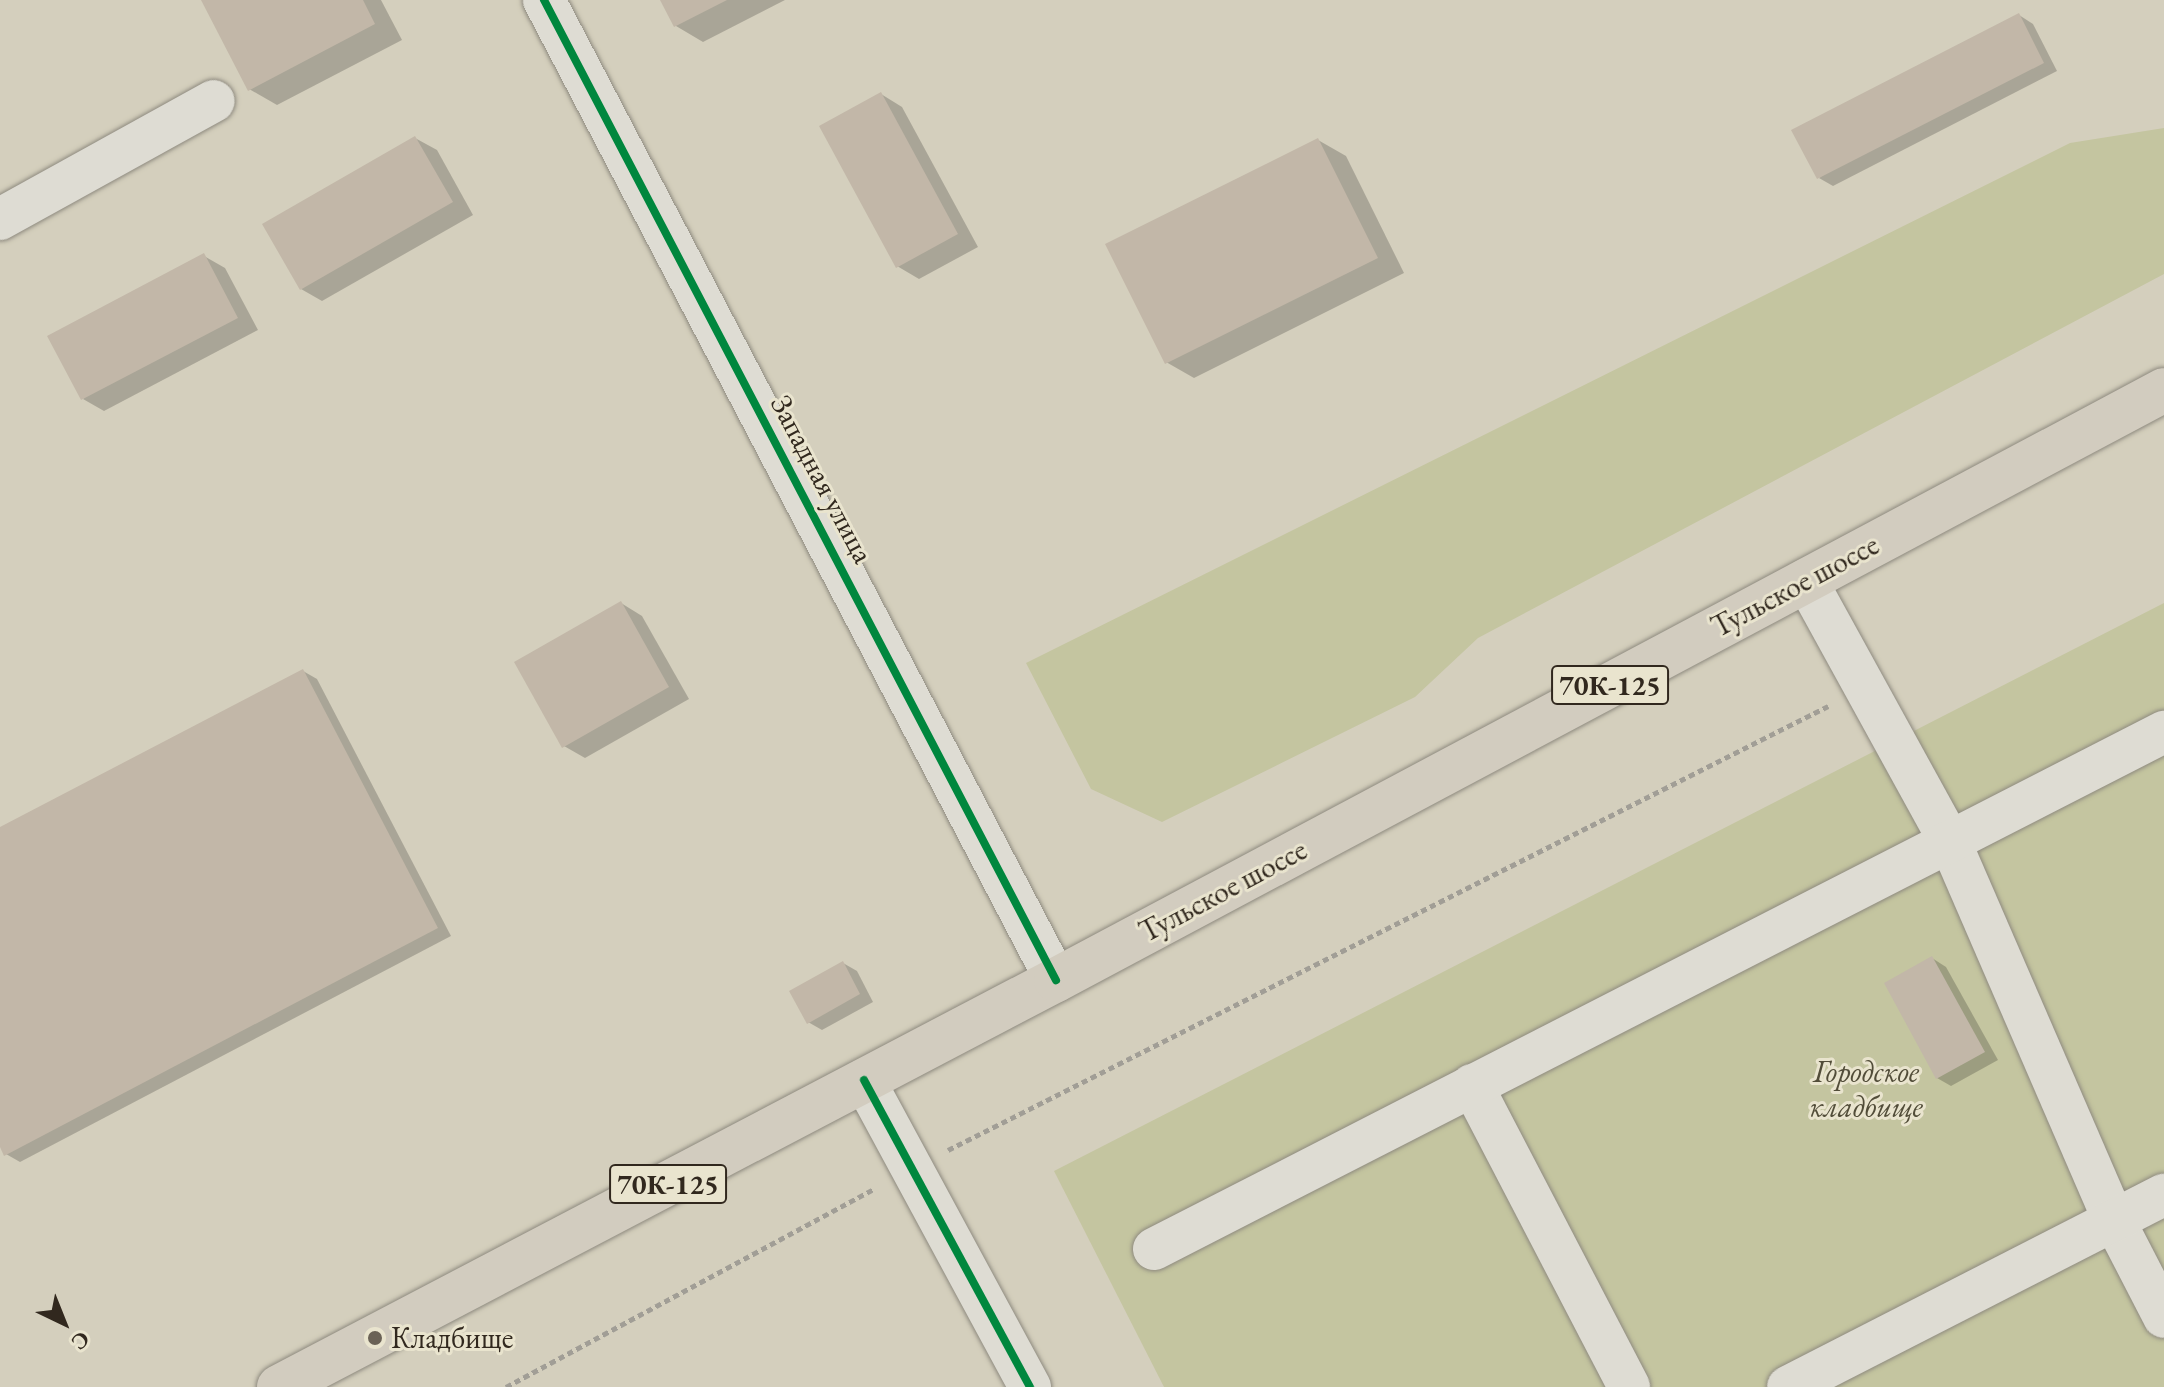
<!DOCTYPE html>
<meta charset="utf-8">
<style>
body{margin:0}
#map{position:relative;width:2164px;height:1387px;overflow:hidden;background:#d4cfbd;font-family:"EB Garamond",serif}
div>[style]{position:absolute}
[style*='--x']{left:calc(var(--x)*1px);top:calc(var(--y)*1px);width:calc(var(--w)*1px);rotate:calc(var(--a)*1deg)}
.green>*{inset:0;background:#c4c5a0}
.shadow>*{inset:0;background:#0003}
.building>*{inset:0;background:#c2b7a8}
.path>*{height:5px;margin-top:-2.5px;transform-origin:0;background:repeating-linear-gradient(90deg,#a19e96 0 6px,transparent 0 10px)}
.roads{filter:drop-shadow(0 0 2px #8e8a7f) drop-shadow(0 0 2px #8e8a7f)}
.minor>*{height:42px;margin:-21px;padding:0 21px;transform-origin:21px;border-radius:21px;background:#dedcd3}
.major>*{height:44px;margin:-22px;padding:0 22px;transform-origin:22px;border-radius:22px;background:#d2ccbf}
.cycleway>*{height:8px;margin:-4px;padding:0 4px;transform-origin:4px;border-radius:4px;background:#00873e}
.dots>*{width:22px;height:22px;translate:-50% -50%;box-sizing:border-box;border:4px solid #e9e4ce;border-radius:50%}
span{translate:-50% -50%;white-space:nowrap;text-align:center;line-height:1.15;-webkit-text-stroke:6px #e9e4ce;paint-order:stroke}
.shield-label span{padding:2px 6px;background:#e9e4ce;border:2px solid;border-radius:6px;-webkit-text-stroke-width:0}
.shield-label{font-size:28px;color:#31281e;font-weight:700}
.street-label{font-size:30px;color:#31281e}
.park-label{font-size:30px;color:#524d39;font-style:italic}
.poi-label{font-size:30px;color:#31281e}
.left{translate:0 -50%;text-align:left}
.north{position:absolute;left:24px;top:1283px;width:80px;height:80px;-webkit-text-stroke:6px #e9e4ce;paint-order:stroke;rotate:137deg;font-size:22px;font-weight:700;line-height:32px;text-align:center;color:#31281e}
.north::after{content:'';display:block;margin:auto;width:28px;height:36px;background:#31281e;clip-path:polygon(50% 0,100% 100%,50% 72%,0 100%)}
</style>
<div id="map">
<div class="green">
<div style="clip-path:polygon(2164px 128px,2164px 274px,1478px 638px,1415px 697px,1162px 822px,1091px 789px,1026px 663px,2070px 143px)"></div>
<div style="clip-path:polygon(2164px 603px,2164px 1387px,1164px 1387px,1054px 1171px)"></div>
</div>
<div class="shadow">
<div style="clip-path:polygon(203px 0,381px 0,402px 40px,277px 105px,249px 89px)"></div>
<div style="clip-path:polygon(663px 0,785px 0,703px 42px,676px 26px)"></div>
<div style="clip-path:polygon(2019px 15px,2033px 24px,2057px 71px,1833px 186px,1819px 178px)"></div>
<div style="clip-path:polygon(881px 94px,902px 107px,978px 247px,919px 279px,897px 266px)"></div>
<div style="clip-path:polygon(415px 138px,437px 150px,473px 215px,322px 301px,301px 289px)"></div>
<div style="clip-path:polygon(1318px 140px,1346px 156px,1404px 273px,1194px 378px,1166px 362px)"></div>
<div style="clip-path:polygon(204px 256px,225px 268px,258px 330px,104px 411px,83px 399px)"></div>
<div style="clip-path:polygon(621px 603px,642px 616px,689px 699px,585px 758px,564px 746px)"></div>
<div style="clip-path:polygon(303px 671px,317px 679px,451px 936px,20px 1162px,6px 1154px,0 1143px,0 830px)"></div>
<div style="clip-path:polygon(1932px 958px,1946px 967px,1998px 1060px,1951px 1086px,1937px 1078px)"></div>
<div style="clip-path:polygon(843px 963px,857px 971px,873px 1002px,822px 1030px,808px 1022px)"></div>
</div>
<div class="building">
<div style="clip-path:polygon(201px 0,363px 0,375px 24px,248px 91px)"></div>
<div style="clip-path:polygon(660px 0,727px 0,674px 27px)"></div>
<div style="clip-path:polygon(2019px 13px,2044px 63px,1817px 179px,1791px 130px)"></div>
<div style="clip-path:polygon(881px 92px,958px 234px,896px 268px,819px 126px)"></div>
<div style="clip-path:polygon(415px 136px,453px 202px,300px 290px,262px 224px)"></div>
<div style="clip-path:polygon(1318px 138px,1378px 258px,1165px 364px,1105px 244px)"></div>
<div style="clip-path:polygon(204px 253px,238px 318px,81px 400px,47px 336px)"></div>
<div style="clip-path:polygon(621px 601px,669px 687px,562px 748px,514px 662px)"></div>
<div style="clip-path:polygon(303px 669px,438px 928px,4px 1156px,0 1147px,0 827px)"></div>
<div style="clip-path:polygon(1932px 956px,1985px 1052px,1936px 1079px,1884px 983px)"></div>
<div style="clip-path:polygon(843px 961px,860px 994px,807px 1024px,789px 991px)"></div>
</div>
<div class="path">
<div style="--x:948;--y:1150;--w:986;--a:-26.77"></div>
<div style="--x:506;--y:1387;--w:419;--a:-28.3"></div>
</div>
<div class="roads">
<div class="minor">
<div style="--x:544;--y:0;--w:1106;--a:62.42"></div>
<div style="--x:0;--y:219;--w:244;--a:-28.9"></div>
<div style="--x:1806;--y:580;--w:301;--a:61.2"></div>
<div style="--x:1951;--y:844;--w:410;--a:66.6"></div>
<div style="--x:2114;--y:1220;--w:109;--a:62.7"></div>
<div style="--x:864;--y:1080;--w:349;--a:61.6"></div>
<div style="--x:1472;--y:1085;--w:340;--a:62.5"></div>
<div style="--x:1154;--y:1249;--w:1135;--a:-27.11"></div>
<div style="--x:1788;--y:1387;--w:422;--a:-27.1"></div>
</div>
<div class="major">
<div style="--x:279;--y:1387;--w:877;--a:-27.65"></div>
<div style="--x:1056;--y:980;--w:1255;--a:-28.03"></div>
</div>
</div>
<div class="cycleway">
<div style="--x:544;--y:0;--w:1106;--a:62.42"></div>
<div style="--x:864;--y:1080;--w:349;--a:61.6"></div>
</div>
<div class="dots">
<div style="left:375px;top:1338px;background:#6a6256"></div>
</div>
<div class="shield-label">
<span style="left:1610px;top:685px">70К-125</span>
<span style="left:668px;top:1184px">70К-125</span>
</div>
<div class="street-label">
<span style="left:822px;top:479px;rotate:62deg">Западная улица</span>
<span style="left:1795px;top:586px;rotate:-28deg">Тульское шоссе</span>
<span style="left:1223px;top:891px;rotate:-28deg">Тульское шоссе</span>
</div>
<div class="park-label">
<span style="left:1866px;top:1089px">Городское<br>кладбище</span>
</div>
<div class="poi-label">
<span class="left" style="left:391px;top:1338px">Кладбище</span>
</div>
<div class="north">С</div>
</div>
